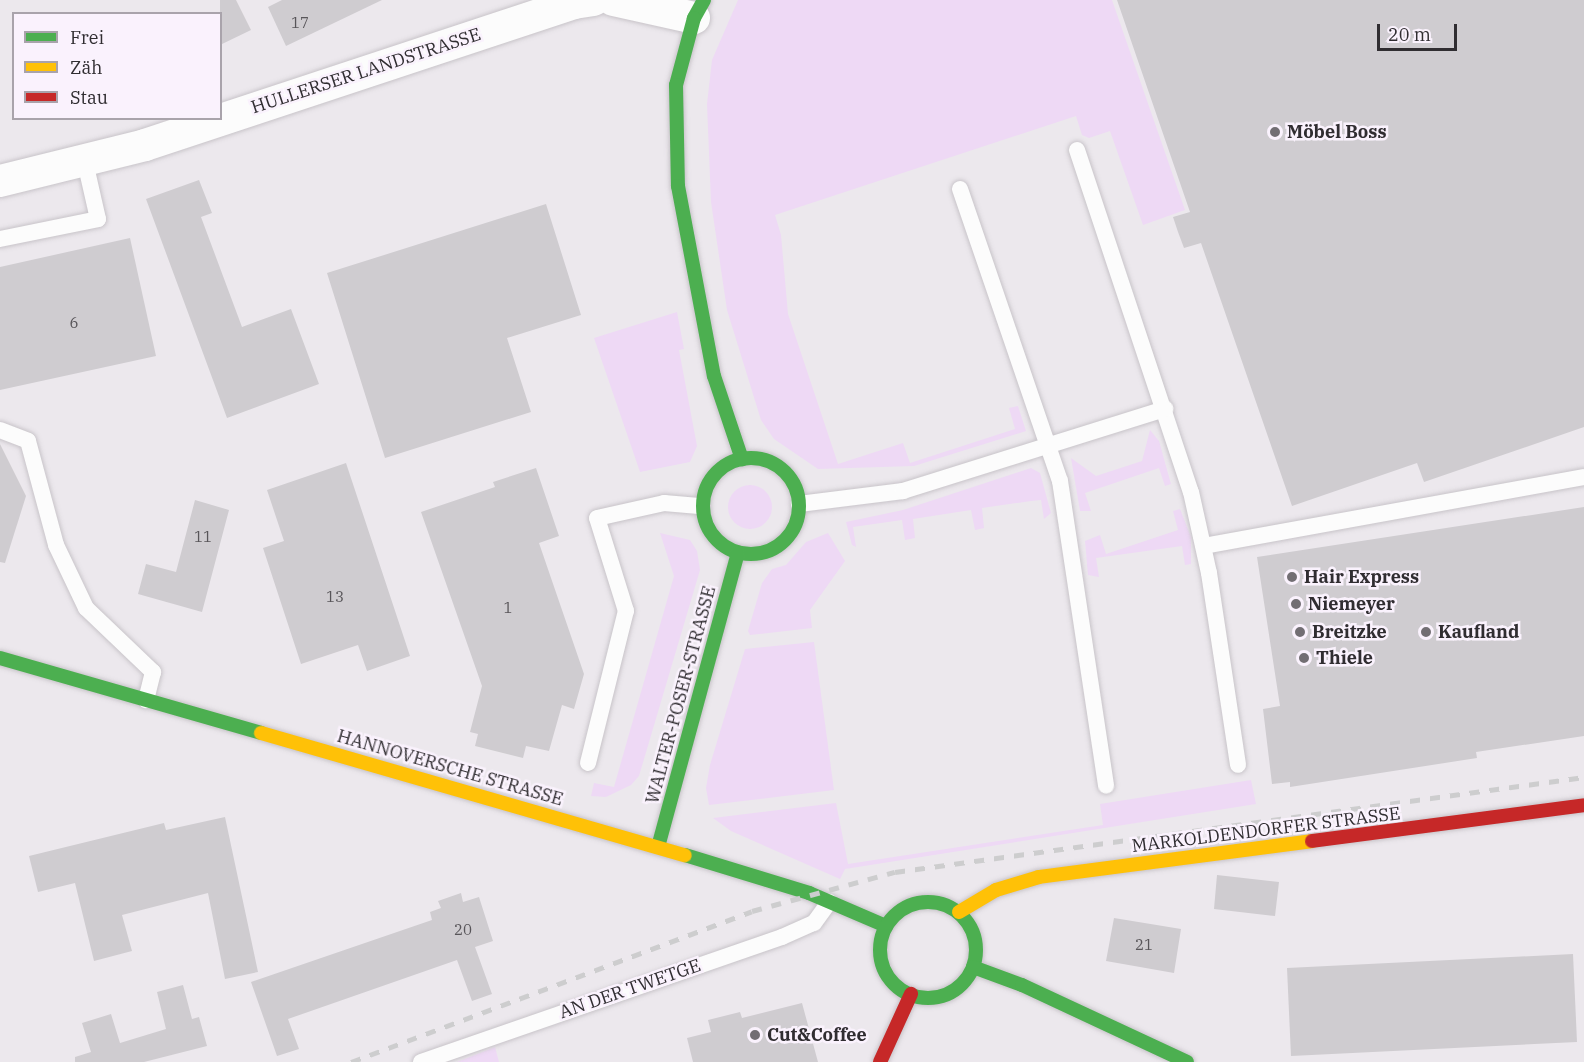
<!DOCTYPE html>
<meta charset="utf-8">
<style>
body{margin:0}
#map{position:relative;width:1584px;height:1062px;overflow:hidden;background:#ece8ed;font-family:"IBM Plex Serif",serif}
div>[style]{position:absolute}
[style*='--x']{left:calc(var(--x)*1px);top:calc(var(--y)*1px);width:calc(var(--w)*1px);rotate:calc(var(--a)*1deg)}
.green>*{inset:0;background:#eed9f5}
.round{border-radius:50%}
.building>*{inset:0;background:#cfccd0}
.roads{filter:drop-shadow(0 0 2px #c8c4c9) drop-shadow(0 0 2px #c8c4c9)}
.lane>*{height:16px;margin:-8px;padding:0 8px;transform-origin:8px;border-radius:8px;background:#fcfcfc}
.street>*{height:32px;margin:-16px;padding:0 16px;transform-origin:16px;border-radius:16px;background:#fcfcfc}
.fast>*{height:14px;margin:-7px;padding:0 7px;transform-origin:7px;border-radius:7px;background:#4caf50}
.fast>.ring{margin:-7px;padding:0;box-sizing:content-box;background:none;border:14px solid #4caf50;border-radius:50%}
.slow>*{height:14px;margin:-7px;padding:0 7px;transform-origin:7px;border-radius:7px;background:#ffc107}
.jam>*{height:14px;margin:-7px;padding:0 7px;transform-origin:7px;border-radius:7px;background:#c62828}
.rail>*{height:4.5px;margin-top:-2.25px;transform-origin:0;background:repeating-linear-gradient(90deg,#cdcdce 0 10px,transparent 0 20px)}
.dots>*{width:16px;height:16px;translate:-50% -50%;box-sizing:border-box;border:3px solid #faf2fd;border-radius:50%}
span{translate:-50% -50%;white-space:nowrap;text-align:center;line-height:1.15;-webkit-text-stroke:5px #faf2fd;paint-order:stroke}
.number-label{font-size:15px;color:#585559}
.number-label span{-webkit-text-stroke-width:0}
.street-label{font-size:18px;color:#302d31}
.poi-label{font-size:18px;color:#302d31;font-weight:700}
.left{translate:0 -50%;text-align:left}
.legend{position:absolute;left:12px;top:12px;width:210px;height:108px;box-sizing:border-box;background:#faf2fd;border:2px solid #a9a3ab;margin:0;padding:8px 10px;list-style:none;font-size:18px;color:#302d31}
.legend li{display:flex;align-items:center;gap:12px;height:30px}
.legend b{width:30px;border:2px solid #a9a3ab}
.scale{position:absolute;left:1377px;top:24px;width:80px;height:27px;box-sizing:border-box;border:3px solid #302d31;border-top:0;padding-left:8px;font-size:18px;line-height:21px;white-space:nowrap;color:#302d31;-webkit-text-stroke:4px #faf2fd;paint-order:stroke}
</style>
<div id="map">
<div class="green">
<div style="clip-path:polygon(738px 0,1112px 0,1185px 210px,1143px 225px,1110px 131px,1089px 138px,1082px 135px,1076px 116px,775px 215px,781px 235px,788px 314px,838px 464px,903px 443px,910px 463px,1015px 429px,1009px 408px,1018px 406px,1026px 431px,914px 466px,818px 469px,774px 439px,761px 420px,727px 310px,711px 202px,707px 104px,712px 60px)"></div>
<div style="clip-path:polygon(677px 312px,684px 349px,679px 350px,697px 446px,690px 462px,640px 472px,594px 338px)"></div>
<div style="clip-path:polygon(1150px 430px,1159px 441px,1171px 484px,1165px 486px,1159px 468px,1085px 493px,1091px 511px,1080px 511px,1071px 458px,1096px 476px,1142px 461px)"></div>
<div style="clip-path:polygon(1031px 468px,1040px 473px,1051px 513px,1044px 519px,1041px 500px,1031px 501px,982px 508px,984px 528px,975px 530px,971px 510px,913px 519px,915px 538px,905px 540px,902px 520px,853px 527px,856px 547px,852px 545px,846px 522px,903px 510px)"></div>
<div class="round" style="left:728px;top:485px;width:44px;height:44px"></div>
<div style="clip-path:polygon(1180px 509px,1191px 537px,1191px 564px,1185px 565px,1182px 546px,1096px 558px,1099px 577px,1088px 575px,1085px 541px,1100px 535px,1106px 554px,1178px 530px,1173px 511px)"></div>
<div style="clip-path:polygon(660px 533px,690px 540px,697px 551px,700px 570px,639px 776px,631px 785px,606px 797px,591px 796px,594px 783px,614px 787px,674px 576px)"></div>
<div style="clip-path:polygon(828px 533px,845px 561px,810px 610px,812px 628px,750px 635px,748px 631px,762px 583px,772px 569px,786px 565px,806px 542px)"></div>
<div style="clip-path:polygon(814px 642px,834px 790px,709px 805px,706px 788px,710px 765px,745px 649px)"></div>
<div style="clip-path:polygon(1251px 780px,1256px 804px,845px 869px,840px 879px,731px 831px,713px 818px,836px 803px,848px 864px,1103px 825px,1100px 804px)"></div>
<div style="clip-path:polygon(495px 1047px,499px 1062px,457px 1062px)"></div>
</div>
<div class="building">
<div style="clip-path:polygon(220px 0,236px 0,251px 30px,220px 45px)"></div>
<div style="clip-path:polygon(282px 0,382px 0,286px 46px,268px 7px)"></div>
<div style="clip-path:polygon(1117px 0,1584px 0,1584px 427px,1424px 482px,1417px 463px,1292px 506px,1201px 243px,1184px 248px,1178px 232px,1173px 217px,1190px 212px)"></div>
<div style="clip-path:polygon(199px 180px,212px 213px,201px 217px,242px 327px,291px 309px,319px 384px,227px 418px,146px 199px)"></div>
<div style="clip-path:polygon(546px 204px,581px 315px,507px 338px,531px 412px,385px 458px,327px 273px)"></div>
<div style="clip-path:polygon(130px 238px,156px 356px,0 390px,0 267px)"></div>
<div style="clip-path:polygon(0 444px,26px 496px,5px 563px,0 562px)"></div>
<div style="clip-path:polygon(346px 463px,410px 656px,367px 671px,358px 645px,301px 664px,263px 548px,284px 541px,267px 490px)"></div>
<div style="clip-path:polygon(536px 468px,559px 536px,539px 543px,584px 674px,574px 709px,562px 705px,549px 751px,526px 746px,523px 758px,475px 746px,478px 734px,470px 732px,482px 686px,421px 512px,495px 487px,493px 482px)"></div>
<div style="clip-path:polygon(195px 500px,229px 510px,202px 612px,138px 594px,146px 564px,176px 572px)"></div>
<div style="clip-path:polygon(1584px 507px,1584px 736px,1476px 752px,1477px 758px,1290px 787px,1290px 782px,1272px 784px,1263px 709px,1280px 706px,1257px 557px)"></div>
<div style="clip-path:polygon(225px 817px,258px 972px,225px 979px,208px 893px,122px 915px,132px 951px,94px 961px,75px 883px,38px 892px,29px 856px,164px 823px,166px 830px)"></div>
<div style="clip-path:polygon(1217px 875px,1279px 882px,1275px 916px,1214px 909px)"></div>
<div style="clip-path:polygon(461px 893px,463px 902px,479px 897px,493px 941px,475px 947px,492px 994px,472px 1001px,457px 960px,288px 1019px,299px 1049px,277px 1056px,251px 982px,432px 920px,430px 912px,441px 908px,438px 901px)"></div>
<div style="clip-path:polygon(1114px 918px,1181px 929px,1174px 973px,1106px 961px)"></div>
<div style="clip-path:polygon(1573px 954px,1577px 1042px,1291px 1056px,1287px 968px)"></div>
<div style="clip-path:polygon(183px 985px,192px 1019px,199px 1017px,207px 1046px,144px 1062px,75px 1062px,75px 1057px,91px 1052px,82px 1023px,111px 1014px,120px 1043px,166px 1029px,157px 992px)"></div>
<div style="clip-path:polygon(802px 1003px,818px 1062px,693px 1062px,687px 1038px,711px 1032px,708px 1020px,740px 1012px,742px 1018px)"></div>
</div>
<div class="roads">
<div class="lane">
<div style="--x:1077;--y:150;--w:360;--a:71.6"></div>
<div style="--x:1191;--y:492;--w:83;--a:77.5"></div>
<div style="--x:1209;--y:573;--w:194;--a:81.4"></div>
<div style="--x:960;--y:189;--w:309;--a:71.1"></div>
<div style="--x:1060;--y:481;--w:308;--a:81.4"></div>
<div style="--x:0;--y:239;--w:100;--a:-11.5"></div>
<div style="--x:98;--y:219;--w:58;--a:-102.8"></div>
<div style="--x:0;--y:430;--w:30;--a:21"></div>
<div style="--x:28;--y:441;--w:108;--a:74.9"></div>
<div style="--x:56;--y:545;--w:70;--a:64.5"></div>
<div style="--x:86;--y:608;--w:93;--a:43.7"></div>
<div style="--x:153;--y:672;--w:29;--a:104"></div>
<div style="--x:799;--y:504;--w:105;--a:-7.1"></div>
<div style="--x:903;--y:491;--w:275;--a:-17.4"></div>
<div style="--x:1204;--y:546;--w:386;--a:-10.3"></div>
<div style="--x:588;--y:763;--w:157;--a:-76"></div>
<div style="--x:626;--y:611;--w:97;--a:-107.3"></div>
<div style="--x:597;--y:518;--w:69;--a:-12.6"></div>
<div style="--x:664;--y:503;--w:38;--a:5"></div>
<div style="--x:421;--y:1062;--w:382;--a:-19.1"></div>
<div style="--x:782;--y:937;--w:35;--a:-24"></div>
<div style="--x:814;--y:923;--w:26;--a:-54"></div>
</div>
<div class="street">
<div style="--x:613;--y:0;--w:83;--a:12.5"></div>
<div style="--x:0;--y:181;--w:149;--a:-13.9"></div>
<div style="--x:145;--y:145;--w:452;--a:-18.3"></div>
<div style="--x:574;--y:3;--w:20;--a:-9"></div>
</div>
<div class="fast">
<div style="--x:704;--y:0;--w:21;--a:119"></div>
<div style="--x:694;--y:18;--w:69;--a:105"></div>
<div style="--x:676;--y:85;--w:101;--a:88.9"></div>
<div style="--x:678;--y:186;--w:193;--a:79.3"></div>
<div style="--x:714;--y:376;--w:88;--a:71.4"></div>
<div class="ring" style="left:703px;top:458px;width:82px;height:82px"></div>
<div style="--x:0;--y:658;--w:272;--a:16"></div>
<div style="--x:658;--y:847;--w:305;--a:-74.8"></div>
<div style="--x:685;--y:855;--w:130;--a:17"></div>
<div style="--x:809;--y:893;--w:84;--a:23.2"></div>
<div class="ring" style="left:880px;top:902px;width:82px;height:82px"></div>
<div style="--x:973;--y:967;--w:52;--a:20.2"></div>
<div style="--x:1022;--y:985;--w:182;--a:25"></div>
</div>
<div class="slow">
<div style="--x:261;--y:733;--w:441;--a:16.1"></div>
<div style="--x:959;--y:912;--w:43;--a:-30.7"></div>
<div style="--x:996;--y:890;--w:45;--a:-16.8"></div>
<div style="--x:1039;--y:877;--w:275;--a:-7.5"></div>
</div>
<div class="jam">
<div style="--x:1312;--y:841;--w:274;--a:-7.5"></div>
<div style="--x:880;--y:1062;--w:75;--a:-65.5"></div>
</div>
</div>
<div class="rail">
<div style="--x:351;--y:1062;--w:428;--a:-20.6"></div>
<div style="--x:752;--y:911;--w:148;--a:-15.3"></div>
<div style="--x:895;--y:872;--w:696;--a:-7.85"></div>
</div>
<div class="dots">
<div style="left:1275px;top:132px;background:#726e73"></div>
<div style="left:1292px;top:577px;background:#726e73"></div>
<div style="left:1296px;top:604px;background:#726e73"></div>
<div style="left:1300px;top:632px;background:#726e73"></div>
<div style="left:1426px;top:632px;background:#726e73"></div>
<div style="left:1304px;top:658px;background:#726e73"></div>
<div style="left:755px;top:1035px;background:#726e73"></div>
</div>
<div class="number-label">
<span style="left:300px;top:23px">17</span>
<span style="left:74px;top:323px">6</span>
<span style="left:203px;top:537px">11</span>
<span style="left:335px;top:597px">13</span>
<span style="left:508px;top:608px">1</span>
<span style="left:463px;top:930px">20</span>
<span style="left:1144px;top:945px">21</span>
</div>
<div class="street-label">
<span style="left:366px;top:71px;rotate:-18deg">HULLERSER LANDSTRASSE</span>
<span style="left:681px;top:695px;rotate:-75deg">WALTER-POSER-STRASSE</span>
<span style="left:450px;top:768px;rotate:16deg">HANNOVERSCHE STRASSE</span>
<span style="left:1266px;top:830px;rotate:-7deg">MARKOLDENDORFER STRASSE</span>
<span style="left:630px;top:989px;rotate:-19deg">AN DER TWETGE</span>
</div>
<div class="poi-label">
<span class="left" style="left:1287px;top:132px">Möbel Boss</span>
<span class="left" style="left:1304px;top:577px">Hair Express</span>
<span class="left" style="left:1308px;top:604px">Niemeyer</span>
<span class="left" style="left:1312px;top:632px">Breitzke</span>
<span class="left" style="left:1438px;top:632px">Kaufland</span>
<span class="left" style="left:1316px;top:658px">Thiele</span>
<span class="left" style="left:767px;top:1035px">Cut&amp;Coffee</span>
</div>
<ul class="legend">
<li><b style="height:8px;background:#4caf50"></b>Frei</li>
<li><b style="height:8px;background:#ffc107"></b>Zäh</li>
<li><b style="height:8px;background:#c62828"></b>Stau</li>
</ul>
<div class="scale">20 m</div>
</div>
